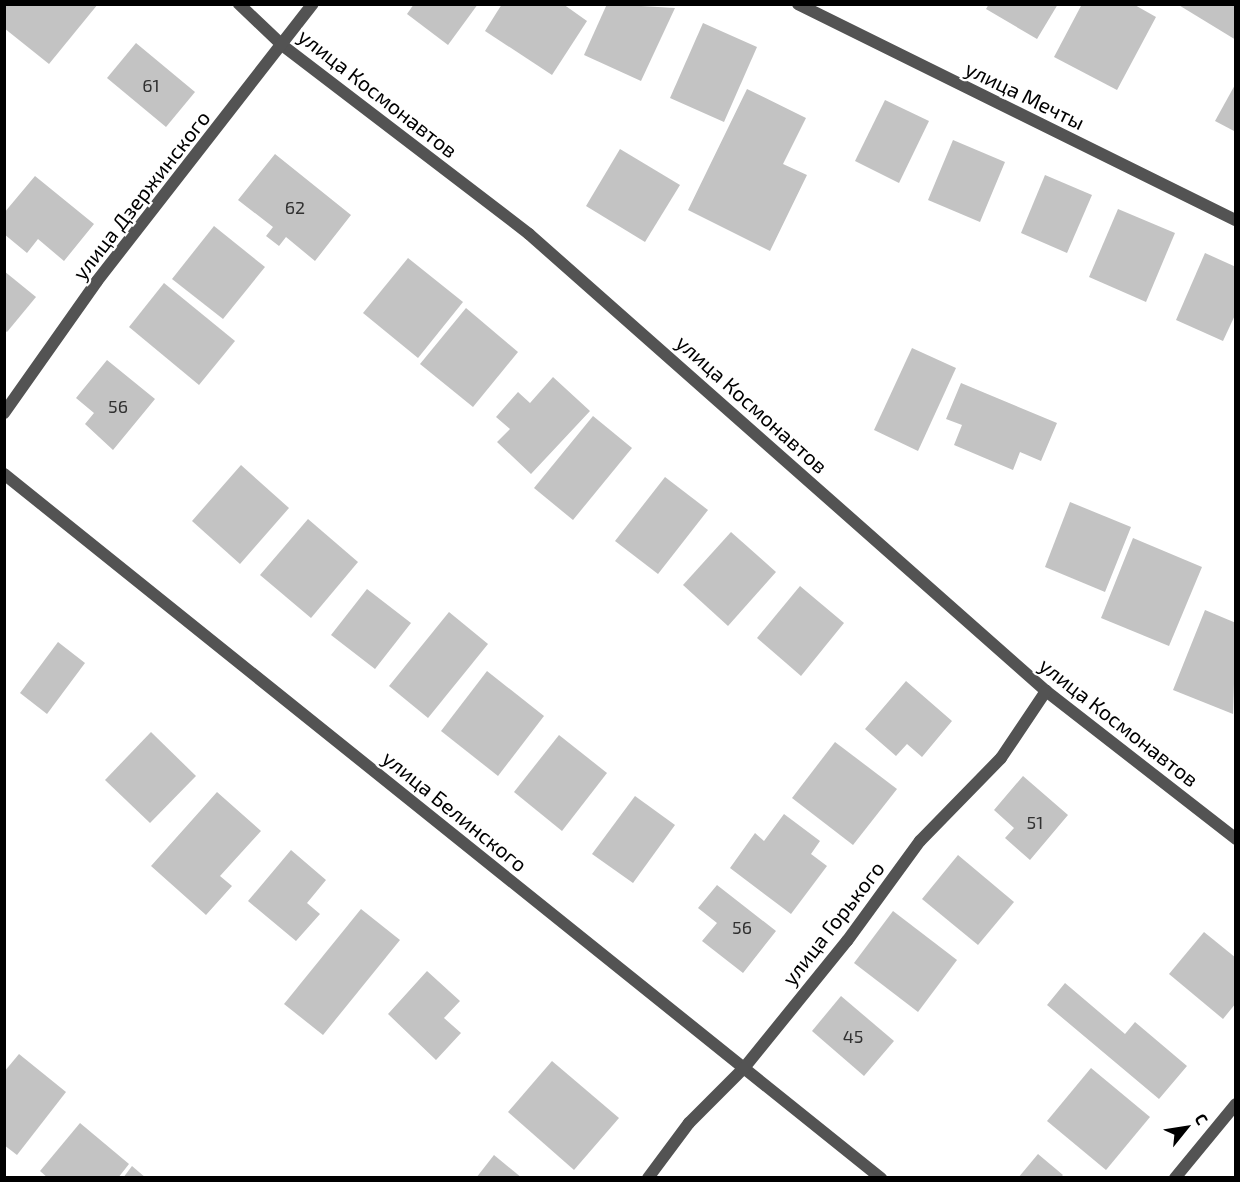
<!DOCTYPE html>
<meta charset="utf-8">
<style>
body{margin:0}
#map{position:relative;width:1240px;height:1182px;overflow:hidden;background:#fff;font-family:"Exo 2",sans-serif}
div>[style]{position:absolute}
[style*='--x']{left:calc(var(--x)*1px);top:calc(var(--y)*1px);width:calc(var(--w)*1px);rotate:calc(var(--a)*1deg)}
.building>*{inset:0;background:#c3c3c3}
.minor>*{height:12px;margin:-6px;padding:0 6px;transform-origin:6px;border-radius:6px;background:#535353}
span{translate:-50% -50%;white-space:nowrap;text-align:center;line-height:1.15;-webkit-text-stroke:4.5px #fff;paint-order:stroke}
.number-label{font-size:18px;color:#313131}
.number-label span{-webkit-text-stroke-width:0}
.street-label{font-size:21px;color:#000}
.frame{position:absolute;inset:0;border:6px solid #000;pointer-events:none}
.north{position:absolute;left:1156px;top:1098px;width:60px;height:60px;-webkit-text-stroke:4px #fff;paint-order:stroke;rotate:60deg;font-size:16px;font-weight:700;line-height:24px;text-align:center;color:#000}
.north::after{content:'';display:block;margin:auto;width:21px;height:27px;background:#000;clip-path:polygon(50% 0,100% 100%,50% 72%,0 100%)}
</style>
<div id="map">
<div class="building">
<div style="clip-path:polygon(4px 4px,98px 4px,49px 64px,4px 28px)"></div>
<div style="clip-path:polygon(414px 4px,478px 4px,448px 45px,407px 14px)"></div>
<div style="clip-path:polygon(502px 4px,563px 4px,587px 21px,552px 75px,485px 31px)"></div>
<div style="clip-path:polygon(607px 4px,675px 8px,641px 81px,584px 55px)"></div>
<div style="clip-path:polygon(989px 4px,1058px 4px,1037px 39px,986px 9px)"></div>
<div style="clip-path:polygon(1082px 4px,1133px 4px,1156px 17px,1117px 90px,1054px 57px)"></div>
<div style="clip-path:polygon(1177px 4px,1236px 4px,1236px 40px)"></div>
<div style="clip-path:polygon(703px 23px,757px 47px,724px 122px,670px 98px)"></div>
<div style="clip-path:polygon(136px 43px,195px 92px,166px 127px,107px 78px)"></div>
<div style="clip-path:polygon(1236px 83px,1236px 132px,1215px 121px)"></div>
<div style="clip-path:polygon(747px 89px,806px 118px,783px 164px,807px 175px,770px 251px,688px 210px)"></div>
<div style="clip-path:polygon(885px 100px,929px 121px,899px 183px,855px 161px)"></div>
<div style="clip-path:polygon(953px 140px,1005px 162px,980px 222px,928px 200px)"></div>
<div style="clip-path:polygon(620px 149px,680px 185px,645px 242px,586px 206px)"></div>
<div style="clip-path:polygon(275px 154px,351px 215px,315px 261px,286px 237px,279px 246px,266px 236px,273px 227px,238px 200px)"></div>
<div style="clip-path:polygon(1045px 175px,1092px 195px,1067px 253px,1021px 233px)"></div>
<div style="clip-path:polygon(35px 176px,94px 224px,64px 261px,38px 239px,27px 253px,4px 234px,4px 213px)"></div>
<div style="clip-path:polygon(1118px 209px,1175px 233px,1146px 302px,1089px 277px)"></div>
<div style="clip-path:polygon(214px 226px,265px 267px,223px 319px,172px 279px)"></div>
<div style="clip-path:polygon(1205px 253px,1236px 267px,1236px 313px,1223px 341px,1176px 320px)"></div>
<div style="clip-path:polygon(408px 258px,463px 302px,418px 358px,363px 313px)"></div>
<div style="clip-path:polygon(4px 271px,36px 297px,7px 332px,4px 330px)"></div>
<div style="clip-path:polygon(164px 283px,235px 341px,199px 385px,129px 327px)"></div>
<div style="clip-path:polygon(466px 308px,518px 352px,473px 407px,420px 364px)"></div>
<div style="clip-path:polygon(912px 348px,956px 368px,918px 451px,874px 430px)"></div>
<div style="clip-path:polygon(107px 360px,155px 399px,113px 450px,85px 424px,94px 413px,76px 398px)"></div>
<div style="clip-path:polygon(553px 377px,590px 411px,531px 474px,497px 442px,510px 429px,496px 417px,518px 392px,530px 403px)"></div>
<div style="clip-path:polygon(961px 383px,1057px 423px,1041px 461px,1020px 452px,1013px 470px,954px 445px,962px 425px,946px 419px)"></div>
<div style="clip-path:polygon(593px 416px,632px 448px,573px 520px,534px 488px)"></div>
<div style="clip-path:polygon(241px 465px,289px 508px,240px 564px,192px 521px)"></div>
<div style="clip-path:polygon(665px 477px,708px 510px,658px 574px,615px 541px)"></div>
<div style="clip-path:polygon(1070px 502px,1131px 527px,1105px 592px,1045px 567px)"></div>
<div style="clip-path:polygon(308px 519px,358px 562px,311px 618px,260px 575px)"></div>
<div style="clip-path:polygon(731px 532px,776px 572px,728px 626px,683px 585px)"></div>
<div style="clip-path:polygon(1133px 538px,1202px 567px,1169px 646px,1101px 618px)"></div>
<div style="clip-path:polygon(800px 586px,844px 623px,801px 676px,757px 638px)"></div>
<div style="clip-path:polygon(367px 589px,411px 623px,375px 669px,331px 635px)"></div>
<div style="clip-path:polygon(1205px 610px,1236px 623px,1233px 714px,1173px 690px)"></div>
<div style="clip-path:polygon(449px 612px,488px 644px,428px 718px,389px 686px)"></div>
<div style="clip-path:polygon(58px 642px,85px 663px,47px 714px,20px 693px)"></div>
<div style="clip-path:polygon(487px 671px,544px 716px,498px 776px,441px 731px)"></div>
<div style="clip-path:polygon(906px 681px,952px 721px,922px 757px,907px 744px,896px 756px,865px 729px)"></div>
<div style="clip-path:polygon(151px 732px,196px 776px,150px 823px,105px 780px)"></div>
<div style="clip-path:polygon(559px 735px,607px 773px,562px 831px,514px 792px)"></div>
<div style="clip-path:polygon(835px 742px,897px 789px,853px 845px,792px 798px)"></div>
<div style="clip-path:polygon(1023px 776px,1068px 815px,1030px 860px,1005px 838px,1014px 828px,994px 810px)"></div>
<div style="clip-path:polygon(217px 792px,261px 831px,220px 876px,232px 886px,206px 915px,151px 866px)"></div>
<div style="clip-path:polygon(635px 796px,675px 825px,633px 883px,592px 854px)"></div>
<div style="clip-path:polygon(784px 814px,820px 841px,811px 854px,827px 866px,791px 914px,730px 868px,755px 833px,764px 841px)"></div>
<div style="clip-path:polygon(291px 850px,326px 880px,307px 903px,320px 914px,296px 941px,248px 901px)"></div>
<div style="clip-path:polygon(958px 855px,1014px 902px,978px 945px,922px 899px)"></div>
<div style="clip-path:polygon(717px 885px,776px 931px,743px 973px,702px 941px,717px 923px,698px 908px)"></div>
<div style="clip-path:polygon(361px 909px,400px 940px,323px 1035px,284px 1004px)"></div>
<div style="clip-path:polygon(893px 911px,957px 960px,918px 1012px,854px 963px)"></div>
<div style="clip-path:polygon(1204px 932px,1236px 958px,1236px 1003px,1223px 1019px,1169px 974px)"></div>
<div style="clip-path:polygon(427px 971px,460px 1001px,444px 1018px,461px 1033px,436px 1060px,388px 1014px)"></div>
<div style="clip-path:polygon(1065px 983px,1125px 1034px,1135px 1022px,1187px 1066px,1159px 1099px,1047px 1005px)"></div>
<div style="clip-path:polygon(841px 996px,894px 1041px,864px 1076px,812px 1031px)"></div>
<div style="clip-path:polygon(19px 1054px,66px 1092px,17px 1155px,4px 1145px,4px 1072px)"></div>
<div style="clip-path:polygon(552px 1061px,619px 1118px,574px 1170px,508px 1112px)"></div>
<div style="clip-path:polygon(1091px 1068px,1150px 1117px,1106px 1170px,1047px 1121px)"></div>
<div style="clip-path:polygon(80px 1123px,129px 1164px,118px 1178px,48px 1178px,40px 1171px)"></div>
<div style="clip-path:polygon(1038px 1154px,1063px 1175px,1060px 1178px,1018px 1178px)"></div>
<div style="clip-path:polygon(494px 1155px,522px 1178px,476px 1178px)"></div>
<div style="clip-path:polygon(132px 1166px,146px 1178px,123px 1178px)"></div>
</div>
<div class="minor">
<div style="--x:239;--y:4;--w:59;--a:43.6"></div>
<div style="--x:282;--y:45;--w:311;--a:37.4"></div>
<div style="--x:529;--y:234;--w:690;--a:41.47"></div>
<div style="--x:1046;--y:691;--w:241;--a:37.9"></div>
<div style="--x:798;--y:4;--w:488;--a:26.3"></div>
<div style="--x:4;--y:413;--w:161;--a:-54.8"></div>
<div style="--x:97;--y:281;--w:351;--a:-52.1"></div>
<div style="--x:4;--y:474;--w:1125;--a:38.76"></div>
<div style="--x:648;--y:1178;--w:69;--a:-53.3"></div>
<div style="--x:689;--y:1123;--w:78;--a:-45"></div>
<div style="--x:744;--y:1068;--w:164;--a:-51"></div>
<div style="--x:847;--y:941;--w:124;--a:-53.9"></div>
<div style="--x:920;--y:841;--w:116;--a:-45.7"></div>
<div style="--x:1001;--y:758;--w:81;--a:-56.1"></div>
<div style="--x:1175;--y:1178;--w:96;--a:-50.5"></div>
</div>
<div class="number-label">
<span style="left:151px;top:85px">61</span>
<span style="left:295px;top:207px">62</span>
<span style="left:118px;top:406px">56</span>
<span style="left:1035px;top:822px">51</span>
<span style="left:742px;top:927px">56</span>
<span style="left:853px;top:1036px">45</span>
</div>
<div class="street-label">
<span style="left:378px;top:93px;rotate:38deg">улица Космонавтов</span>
<span style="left:1025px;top:95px;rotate:26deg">улица Мечты</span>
<span style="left:141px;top:195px;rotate:-52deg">улица Дзержинского</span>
<span style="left:752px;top:404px;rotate:42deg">улица Космонавтов</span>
<span style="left:1119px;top:722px;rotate:38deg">улица Космонавтов</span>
<span style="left:455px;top:811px;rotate:39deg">улица Белинского</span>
<span style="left:833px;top:923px;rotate:-52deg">улица Горького</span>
</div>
<div class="frame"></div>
<div class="north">С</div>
</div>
